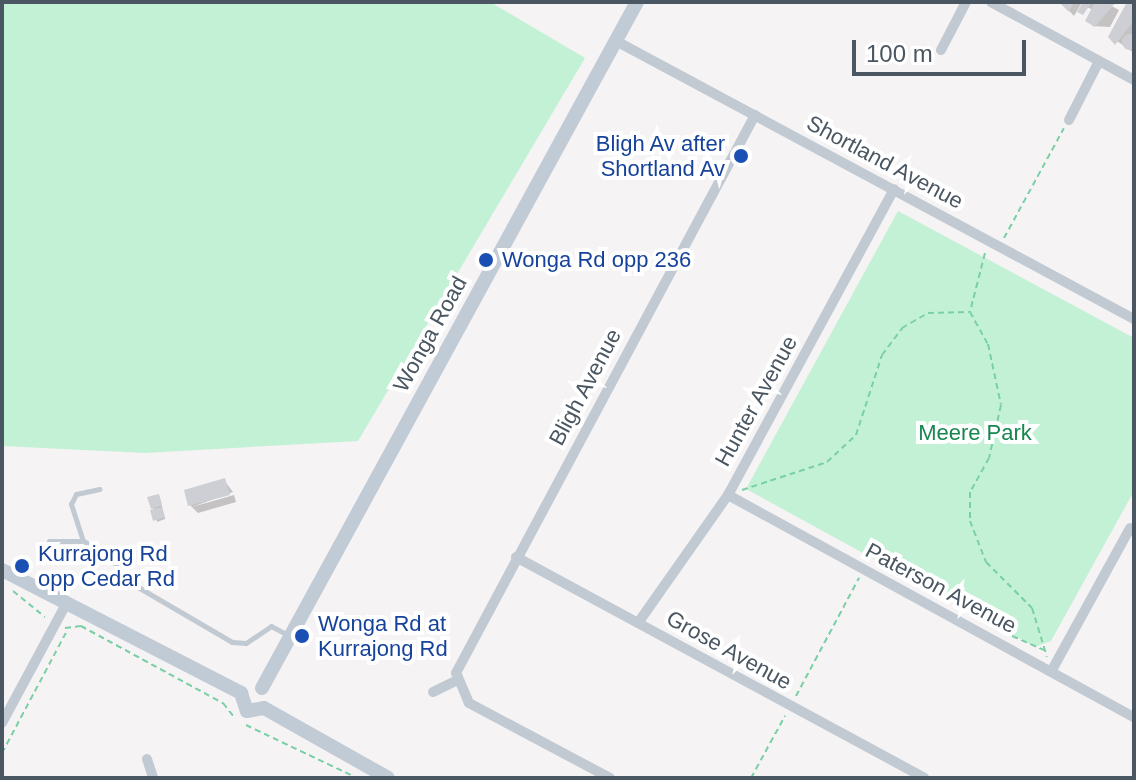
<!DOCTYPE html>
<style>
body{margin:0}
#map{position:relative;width:1136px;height:780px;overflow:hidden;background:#f5f3f3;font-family:Helvetica,sans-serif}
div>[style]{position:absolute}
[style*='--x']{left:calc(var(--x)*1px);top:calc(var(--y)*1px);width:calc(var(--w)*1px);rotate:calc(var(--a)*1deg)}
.green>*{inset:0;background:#c3f1d5}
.shadow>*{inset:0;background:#0003}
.building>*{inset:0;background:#cdcfd5}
.round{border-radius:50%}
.path>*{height:2px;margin-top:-1px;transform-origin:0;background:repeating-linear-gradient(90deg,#7ad0a6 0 6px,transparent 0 10px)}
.lane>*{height:5px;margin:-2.5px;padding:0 2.5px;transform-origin:2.5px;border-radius:2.5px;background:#c1cad2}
.street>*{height:10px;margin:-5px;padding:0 5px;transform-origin:5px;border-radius:5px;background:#c1cad2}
.secondary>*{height:14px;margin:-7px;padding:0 7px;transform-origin:7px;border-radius:7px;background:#c1cbd6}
.dots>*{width:22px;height:22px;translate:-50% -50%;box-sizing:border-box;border:4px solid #fff;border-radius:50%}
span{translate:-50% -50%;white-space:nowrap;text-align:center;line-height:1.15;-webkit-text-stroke:8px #fff;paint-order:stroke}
.transit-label{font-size:22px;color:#164399}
.right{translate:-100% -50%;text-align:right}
.left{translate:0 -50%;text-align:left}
.street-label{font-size:22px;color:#4a5661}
.park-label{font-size:22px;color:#17864f}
.frame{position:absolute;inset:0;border:4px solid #4a5661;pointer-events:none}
.scale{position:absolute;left:852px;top:40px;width:174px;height:36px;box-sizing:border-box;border:4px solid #4a5661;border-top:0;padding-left:10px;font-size:24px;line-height:28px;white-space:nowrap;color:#4a5661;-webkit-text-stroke:6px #fff;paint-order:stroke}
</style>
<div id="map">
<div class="green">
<div style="clip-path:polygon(2px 2px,490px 2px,585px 58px,358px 441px,145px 453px,2px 446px)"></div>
<div style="clip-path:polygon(898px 211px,1134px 338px,1134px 491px,1051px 641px,1035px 647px,746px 489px)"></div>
</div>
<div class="shadow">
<div style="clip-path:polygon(1061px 2px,1104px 2px,1119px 10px,1110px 27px,1092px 26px,1093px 10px,1081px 4px,1074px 16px)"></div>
<div style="clip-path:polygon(1129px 2px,1134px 5px,1134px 53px,1110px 36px)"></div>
<div style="clip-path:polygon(224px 480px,233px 492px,192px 507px,234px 495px,236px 502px,198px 513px,190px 505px,186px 491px)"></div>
<div style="clip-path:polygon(160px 498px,165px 519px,157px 522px,150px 499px)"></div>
</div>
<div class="building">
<div style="clip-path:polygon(1059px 2px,1074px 2px,1069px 12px)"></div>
<div style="clip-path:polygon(1083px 2px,1092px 2px,1083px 15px,1077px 12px)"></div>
<div style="clip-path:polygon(1095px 2px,1115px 3px,1095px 27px,1085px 21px)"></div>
<div style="clip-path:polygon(1127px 2px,1134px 3px,1134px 20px,1115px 45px,1108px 37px)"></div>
<div class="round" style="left:1122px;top:34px;width:16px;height:16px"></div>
<div style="clip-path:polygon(225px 478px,230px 495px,188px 506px,184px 490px)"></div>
<div style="clip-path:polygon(159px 494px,162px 505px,151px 509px,147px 497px)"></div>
<div style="clip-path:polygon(162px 507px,165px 517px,153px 521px,150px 510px)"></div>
</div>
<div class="path">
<div style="--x:1004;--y:238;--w:125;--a:-61.4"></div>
<div style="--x:985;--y:253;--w:61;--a:104.3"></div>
<div style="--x:970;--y:312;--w:37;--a:61"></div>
<div style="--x:988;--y:344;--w:62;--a:78"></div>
<div style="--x:1001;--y:405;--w:54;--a:102.8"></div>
<div style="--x:989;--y:458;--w:39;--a:119"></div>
<div style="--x:970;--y:492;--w:29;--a:90"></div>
<div style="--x:970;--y:521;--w:44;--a:68.7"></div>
<div style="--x:986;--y:562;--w:65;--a:45"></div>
<div style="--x:1032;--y:608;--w:51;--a:73"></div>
<div style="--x:742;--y:490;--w:89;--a:-18.2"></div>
<div style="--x:827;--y:462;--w:40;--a:-43"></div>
<div style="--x:856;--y:435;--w:84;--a:-72"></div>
<div style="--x:882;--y:355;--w:34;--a:-53"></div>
<div style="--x:902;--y:328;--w:30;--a:-30"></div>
<div style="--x:928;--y:313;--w:41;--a:-1.4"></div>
<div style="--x:13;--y:591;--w:41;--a:39.1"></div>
<div style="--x:65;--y:628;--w:16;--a:-7"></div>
<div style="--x:81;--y:626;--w:162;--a:28.5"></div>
<div style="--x:223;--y:703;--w:18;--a:52"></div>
<div style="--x:1003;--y:632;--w:45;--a:23.7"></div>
<div style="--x:796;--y:696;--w:134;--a:-61.9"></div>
<div style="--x:246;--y:725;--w:123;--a:25.5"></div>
<div style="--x:2;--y:753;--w:138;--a:-62"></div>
<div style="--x:751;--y:778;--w:71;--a:-61.3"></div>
</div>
<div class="lane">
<div style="--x:49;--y:541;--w:34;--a:0"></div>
<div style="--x:83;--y:541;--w:23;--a:25"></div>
<div style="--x:104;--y:551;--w:42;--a:49.8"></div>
<div style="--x:131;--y:583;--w:117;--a:30.3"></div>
<div style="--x:232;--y:642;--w:14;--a:4"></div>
<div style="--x:246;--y:643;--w:30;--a:-34"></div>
<div style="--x:271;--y:626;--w:21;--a:28"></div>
<div style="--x:83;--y:541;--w:39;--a:-108"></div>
<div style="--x:71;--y:504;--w:11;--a:-63"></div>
<div style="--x:76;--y:494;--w:24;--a:-12"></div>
</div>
<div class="street">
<div style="--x:991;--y:2;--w:163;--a:28.6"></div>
<div style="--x:616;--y:41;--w:588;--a:28.22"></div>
<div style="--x:941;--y:50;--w:54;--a:-62.5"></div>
<div style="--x:1069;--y:120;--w:66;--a:-63"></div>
<div style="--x:728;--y:495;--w:463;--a:28.7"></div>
<div style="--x:516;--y:557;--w:464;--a:28.4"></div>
<div style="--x:638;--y:623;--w:156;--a:-54.9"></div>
<div style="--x:728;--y:495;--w:348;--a:-61.5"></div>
<div style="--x:1052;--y:670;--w:162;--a:-61.2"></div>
<div style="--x:433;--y:692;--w:25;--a:-26"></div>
<div style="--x:2;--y:723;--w:135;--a:-61.7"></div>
<div style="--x:147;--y:759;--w:20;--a:72"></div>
<div style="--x:610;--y:778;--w:160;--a:-152"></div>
<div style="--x:469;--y:703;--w:33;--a:-113"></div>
<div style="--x:456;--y:673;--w:633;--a:-61.82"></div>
</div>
<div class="secondary">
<div style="--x:2;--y:570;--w:269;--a:27.2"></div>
<div style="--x:262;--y:688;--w:782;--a:-61.34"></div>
<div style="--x:241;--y:693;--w:19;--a:72"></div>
<div style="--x:247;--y:711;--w:17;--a:-10"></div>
<div style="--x:264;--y:708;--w:142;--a:29.4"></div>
</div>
<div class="dots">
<div style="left:741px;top:156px;background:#1a4fb4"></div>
<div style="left:486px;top:260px;background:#1a4fb4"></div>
<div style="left:22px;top:566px;background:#1a4fb4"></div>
<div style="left:302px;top:636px;background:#1a4fb4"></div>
</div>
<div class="transit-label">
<span class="right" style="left:725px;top:156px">Bligh Av after<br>Shortland Av</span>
<span class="left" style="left:502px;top:260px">Wonga Rd opp 236</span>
<span class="left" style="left:38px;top:566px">Kurrajong Rd<br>opp Cedar Rd</span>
<span class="left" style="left:318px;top:636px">Wonga Rd at<br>Kurrajong Rd</span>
</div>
<div class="street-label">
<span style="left:885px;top:162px;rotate:28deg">Shortland Avenue</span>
<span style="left:430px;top:334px;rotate:-61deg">Wonga Road</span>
<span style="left:585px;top:387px;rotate:-62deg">Bligh Avenue</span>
<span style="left:756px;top:401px;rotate:-61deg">Hunter Avenue</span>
<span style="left:941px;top:588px;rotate:28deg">Paterson Avenue</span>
<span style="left:729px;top:650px;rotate:29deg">Grose Avenue</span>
</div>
<div class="park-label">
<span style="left:975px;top:433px">Meere Park</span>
</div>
<div class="frame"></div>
<div class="scale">100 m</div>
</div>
